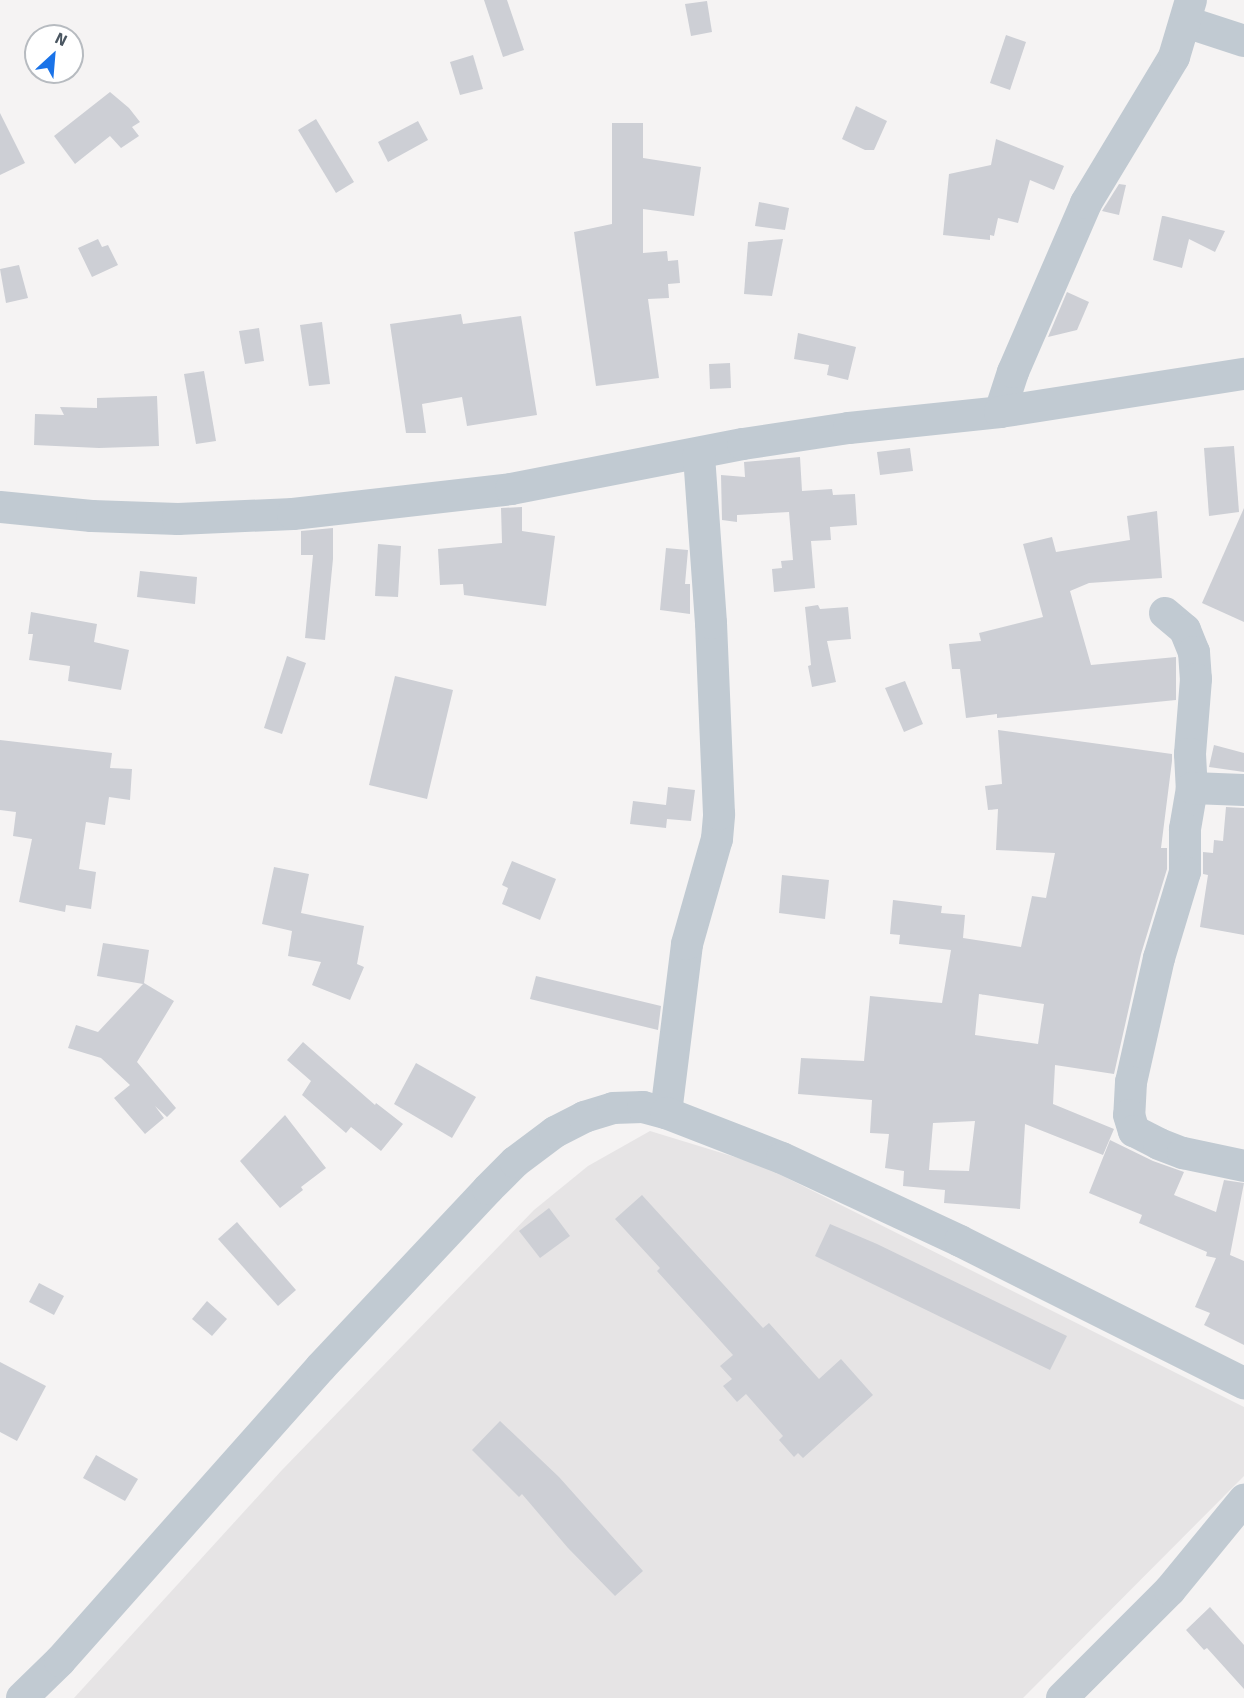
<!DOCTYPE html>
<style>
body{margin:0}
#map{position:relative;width:1244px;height:1698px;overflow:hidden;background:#f5f3f3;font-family:Signika,sans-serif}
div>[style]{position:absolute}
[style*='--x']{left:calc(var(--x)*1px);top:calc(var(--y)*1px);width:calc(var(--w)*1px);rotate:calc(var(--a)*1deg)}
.education>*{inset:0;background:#e6e4e5}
.building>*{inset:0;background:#cdcfd5}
.minor>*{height:32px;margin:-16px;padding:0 16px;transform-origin:16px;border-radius:16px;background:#c1cad2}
span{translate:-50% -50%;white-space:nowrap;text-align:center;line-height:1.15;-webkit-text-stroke:4.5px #fff;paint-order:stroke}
.north{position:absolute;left:24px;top:24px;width:60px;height:60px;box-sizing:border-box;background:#fff;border:2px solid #b7bbc0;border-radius:50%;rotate:26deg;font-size:16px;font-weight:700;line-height:24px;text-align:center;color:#4a5661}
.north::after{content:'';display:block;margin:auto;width:21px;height:27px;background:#1a73e8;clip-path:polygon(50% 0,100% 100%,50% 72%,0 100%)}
</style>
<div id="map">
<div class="education">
<div style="clip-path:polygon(650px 1131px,761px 1165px,1244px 1407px,1244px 1476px,1023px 1698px,74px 1698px,282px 1470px,534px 1210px,588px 1166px)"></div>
</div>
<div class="building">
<div style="clip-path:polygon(484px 0,507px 0,524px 50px,503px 57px)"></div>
<div style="clip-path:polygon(707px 1px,712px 32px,691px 36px,685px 4px)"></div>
<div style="clip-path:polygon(1006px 35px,1026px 42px,1010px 90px,990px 83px)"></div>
<div style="clip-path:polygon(473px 55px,483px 89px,460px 95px,450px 62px)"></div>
<div style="clip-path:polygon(110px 92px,129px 108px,140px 122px,132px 127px,139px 136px,121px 148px,110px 136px,75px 164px,54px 136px)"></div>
<div style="clip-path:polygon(856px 106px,887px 121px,874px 150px,865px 150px,842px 139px)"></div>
<div style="clip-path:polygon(0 113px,25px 163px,0 175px)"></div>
<div style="clip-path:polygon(316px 119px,354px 182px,336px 193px,298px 130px)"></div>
<div style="clip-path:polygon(418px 121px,428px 140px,388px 162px,378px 142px)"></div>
<div style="clip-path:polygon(612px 123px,643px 123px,643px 158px,701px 167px,694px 216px,643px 209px,643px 253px,667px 251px,668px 261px,678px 260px,680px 283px,668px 284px,669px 298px,648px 299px,659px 378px,596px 386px,574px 232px,612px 224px)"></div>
<div style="clip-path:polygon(996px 139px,1064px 166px,1054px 190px,1030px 180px,1018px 223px,998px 218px,994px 236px,990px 235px,990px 240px,943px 235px,949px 174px,991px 165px)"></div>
<div style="clip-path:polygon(1119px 184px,1126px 185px,1119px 215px,1102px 211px)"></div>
<div style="clip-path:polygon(759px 202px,789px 208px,785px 230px,755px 226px)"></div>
<div style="clip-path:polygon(1162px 216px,1164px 216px,1225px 231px,1215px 252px,1189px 239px,1182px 268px,1153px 260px)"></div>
<div style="clip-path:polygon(98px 239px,102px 247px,108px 245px,118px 265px,92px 277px,78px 248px)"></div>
<div style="clip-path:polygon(783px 239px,772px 296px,744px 294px,748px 242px)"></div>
<div style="clip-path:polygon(19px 265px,28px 298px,6px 303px,0 269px)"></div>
<div style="clip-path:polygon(1067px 292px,1089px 302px,1077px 330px,1048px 337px)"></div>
<div style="clip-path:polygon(461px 314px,463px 324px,521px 316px,537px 415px,467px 426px,462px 397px,422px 404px,426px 433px,406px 433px,390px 324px)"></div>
<div style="clip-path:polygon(322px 322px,330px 384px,309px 386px,300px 325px)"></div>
<div style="clip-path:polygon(259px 328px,264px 361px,245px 364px,239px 331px)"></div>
<div style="clip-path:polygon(798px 333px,856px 347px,848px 380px,827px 375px,829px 365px,794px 359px)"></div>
<div style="clip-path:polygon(730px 363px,731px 388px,710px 389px,709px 364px)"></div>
<div style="clip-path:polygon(204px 371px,216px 441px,196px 444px,184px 374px)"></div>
<div style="clip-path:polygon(157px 396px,159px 446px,99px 448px,34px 445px,35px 414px,64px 415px,60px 407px,97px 408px,97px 398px)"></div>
<div style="clip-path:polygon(1234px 446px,1239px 512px,1209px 516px,1204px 448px)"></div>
<div style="clip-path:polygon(910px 448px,913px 471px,880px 475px,877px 452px)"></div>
<div style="clip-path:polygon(800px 457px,802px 491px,832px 489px,833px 495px,855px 494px,857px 525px,830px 527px,831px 540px,811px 541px,815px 588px,774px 592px,772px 569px,782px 568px,781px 561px,793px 560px,789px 512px,737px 515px,737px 522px,722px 520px,721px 475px,745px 477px,744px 462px)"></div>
<div style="clip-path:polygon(522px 507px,522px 531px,555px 536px,546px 606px,464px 595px,463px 584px,440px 585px,438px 549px,502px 543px,501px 508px)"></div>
<div style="clip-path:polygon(1244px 508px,1244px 622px,1202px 603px)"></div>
<div style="clip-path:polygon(1157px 511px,1162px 578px,1089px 583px,1070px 591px,1091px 665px,1176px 657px,1176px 700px,997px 718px,997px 714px,966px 718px,960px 669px,952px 669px,949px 644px,981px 641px,979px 633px,1043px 617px,1023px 544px,1052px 537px,1056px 552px,1130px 540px,1127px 516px)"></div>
<div style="clip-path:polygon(333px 528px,333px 559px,325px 640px,305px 638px,313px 555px,301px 555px,301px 531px)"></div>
<div style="clip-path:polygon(378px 544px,401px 546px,398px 597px,375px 596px)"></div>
<div style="clip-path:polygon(666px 548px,688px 550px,685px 584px,690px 584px,690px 614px,660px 610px)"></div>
<div style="clip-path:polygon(140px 571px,197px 577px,195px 604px,137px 597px)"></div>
<div style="clip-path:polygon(818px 605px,820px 609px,848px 607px,851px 639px,827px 641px,836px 682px,812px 687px,808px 666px,811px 665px,805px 607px)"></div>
<div style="clip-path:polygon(31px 612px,97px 624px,94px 642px,129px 650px,121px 690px,68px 681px,70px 666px,29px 660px,33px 634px,28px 634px)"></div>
<div style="clip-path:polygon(287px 656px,306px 663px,282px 734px,264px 728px)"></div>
<div style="clip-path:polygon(395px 676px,453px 690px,427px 799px,369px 785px)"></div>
<div style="clip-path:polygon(905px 681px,923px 724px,904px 732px,885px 688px)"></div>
<div style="clip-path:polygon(evenodd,998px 730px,1172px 754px,1172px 761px,1161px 848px,1167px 848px,1167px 869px,1141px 954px,1114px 1074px,1055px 1065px,1053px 1104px,1114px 1129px,1103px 1155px,1025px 1124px,1020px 1209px,944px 1203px,945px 1190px,903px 1186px,904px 1171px,885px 1168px,889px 1134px,870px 1133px,872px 1100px,798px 1094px,801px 1058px,864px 1061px,870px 996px,942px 1003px,951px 950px,899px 944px,900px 935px,890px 934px,893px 900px,942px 906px,941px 913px,965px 915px,963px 938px,1021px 947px,1032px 896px,1046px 898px,1055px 853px,996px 850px,998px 809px,988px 810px,985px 786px,1002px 784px,998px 730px,979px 994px,1044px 1004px,1038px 1044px,975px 1035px,979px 994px,998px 730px,975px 1121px,969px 1171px,929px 1170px,933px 1123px,975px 1121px)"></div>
<div style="clip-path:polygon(0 740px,112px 753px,110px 768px,132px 769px,130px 800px,109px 797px,105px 825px,86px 822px,79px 869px,96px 872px,91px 909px,66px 905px,65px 912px,19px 902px,32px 839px,13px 836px,16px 812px,0 810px)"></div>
<div style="clip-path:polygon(1214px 745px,1244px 753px,1244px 772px,1209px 767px)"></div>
<div style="clip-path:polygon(668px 787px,695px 790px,691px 821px,667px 819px,666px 828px,630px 824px,633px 801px,666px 805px)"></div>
<div style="clip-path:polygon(1226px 807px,1244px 808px,1244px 935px,1200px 927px,1208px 875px,1203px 874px,1203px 852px,1213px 853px,1214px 840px,1223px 841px)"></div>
<div style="clip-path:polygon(512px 861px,556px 879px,540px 920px,502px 904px,508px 888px,502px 885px)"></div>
<div style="clip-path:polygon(274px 867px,309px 874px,301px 913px,364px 926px,357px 964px,364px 967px,350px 1000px,312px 985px,321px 962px,288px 956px,292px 931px,262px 924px)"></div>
<div style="clip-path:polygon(782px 875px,829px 880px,825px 919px,779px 913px)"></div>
<div style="clip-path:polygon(103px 943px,149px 950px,144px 983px,174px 1001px,137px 1062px,176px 1108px,167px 1117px,155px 1106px,164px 1118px,145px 1134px,114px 1098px,130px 1085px,101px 1058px,68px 1048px,76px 1025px,98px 1032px,143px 984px,97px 976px)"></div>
<div style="clip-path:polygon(536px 976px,661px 1006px,658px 1030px,530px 999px)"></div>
<div style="clip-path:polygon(303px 1042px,375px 1105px,376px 1103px,403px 1124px,381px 1151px,351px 1127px,346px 1133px,302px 1095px,311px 1081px,287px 1060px)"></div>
<div style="clip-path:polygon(416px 1063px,476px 1097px,452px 1138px,394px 1104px)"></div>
<div style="clip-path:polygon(285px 1115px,326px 1168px,301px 1187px,303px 1190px,280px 1208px,240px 1161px)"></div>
<div style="clip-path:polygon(1110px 1140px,1153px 1161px,1184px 1172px,1174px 1195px,1216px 1212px,1224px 1180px,1244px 1183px,1230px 1255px,1244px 1261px,1244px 1345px,1204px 1325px,1210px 1313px,1195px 1307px,1216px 1258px,1206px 1256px,1207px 1252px,1139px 1223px,1142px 1215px,1089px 1193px)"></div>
<div style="clip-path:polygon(642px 1195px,763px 1328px,769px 1323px,819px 1379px,841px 1359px,873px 1395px,803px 1458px,798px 1453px,794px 1457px,779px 1440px,783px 1436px,746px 1394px,737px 1402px,723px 1386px,732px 1379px,720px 1366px,733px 1355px,657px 1271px,660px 1268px,615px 1219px)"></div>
<div style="clip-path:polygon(549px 1208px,570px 1236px,540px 1258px,519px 1231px)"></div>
<div style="clip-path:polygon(237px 1222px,296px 1290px,278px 1306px,218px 1239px)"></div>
<div style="clip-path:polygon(830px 1224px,877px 1244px,1067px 1336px,1050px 1370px,815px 1256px)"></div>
<div style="clip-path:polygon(39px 1283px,64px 1296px,54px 1315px,29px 1302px)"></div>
<div style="clip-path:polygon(207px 1301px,227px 1319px,212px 1336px,192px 1319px)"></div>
<div style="clip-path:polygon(0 1362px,46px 1386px,17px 1441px,0 1432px)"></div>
<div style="clip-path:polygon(500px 1421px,559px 1477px,643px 1571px,615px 1596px,568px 1548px,522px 1494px,519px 1497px,472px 1450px)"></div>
<div style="clip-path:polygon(96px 1455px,138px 1479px,125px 1501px,83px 1478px)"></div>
<div style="clip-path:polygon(1210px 1607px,1244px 1645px,1244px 1689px,1207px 1648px,1204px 1650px,1186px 1630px)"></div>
</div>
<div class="minor">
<div style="--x:1186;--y:22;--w:61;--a:18.1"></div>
<div style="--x:1000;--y:412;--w:42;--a:-72"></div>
<div style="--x:1013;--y:372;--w:184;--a:-66.6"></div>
<div style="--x:1086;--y:203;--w:170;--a:-58.9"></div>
<div style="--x:1174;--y:57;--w:59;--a:-73.4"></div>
<div style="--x:0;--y:507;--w:92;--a:5.6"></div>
<div style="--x:92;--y:516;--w:86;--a:2"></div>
<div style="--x:178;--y:519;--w:115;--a:-2.5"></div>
<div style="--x:293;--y:514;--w:219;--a:-6.5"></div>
<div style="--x:511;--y:489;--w:236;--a:-11"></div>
<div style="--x:743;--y:444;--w:107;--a:-8.6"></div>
<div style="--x:849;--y:428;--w:152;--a:-6"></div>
<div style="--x:1000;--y:412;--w:247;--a:-8.9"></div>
<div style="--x:1165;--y:613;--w:26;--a:40"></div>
<div style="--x:1185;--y:630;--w:24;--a:68"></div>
<div style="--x:1194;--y:652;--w:27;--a:86"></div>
<div style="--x:1196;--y:679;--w:75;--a:94.6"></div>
<div style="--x:1190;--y:754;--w:34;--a:87"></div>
<div style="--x:1192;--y:788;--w:42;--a:99.7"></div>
<div style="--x:1185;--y:829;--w:43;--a:90"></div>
<div style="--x:1185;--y:872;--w:90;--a:106.8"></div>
<div style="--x:1159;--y:958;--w:127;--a:102.7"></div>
<div style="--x:1131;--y:1082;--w:33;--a:93"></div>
<div style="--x:1129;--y:1115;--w:17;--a:73"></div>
<div style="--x:1134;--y:1131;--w:28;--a:27"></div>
<div style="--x:1159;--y:1144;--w:26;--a:21"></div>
<div style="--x:1183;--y:1153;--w:62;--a:12"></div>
<div style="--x:1192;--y:788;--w:52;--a:2.2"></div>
<div style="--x:666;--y:1113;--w:170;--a:-82.9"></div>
<div style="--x:687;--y:944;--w:109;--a:-74.1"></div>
<div style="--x:717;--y:839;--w:25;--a:-85"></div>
<div style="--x:719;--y:814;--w:191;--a:-92.4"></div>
<div style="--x:711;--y:623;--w:169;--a:-94.1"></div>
<div style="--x:22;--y:1698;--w:53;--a:-44.2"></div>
<div style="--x:60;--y:1661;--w:393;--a:-48.4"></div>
<div style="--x:321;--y:1367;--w:244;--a:-46.8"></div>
<div style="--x:488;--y:1189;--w:38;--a:-45"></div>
<div style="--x:515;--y:1162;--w:50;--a:-36.9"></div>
<div style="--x:555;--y:1132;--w:33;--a:-27"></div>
<div style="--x:584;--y:1117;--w:30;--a:-17"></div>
<div style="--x:613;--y:1108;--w:30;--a:-2"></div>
<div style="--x:643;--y:1107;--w:24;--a:15"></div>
<div style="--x:666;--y:1113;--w:124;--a:21.2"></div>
<div style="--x:782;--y:1158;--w:196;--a:25"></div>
<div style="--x:960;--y:1241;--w:318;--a:26.6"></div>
<div style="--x:1062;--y:1698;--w:153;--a:-45"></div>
<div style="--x:1170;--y:1590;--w:117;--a:-50.6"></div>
</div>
<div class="north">N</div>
</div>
